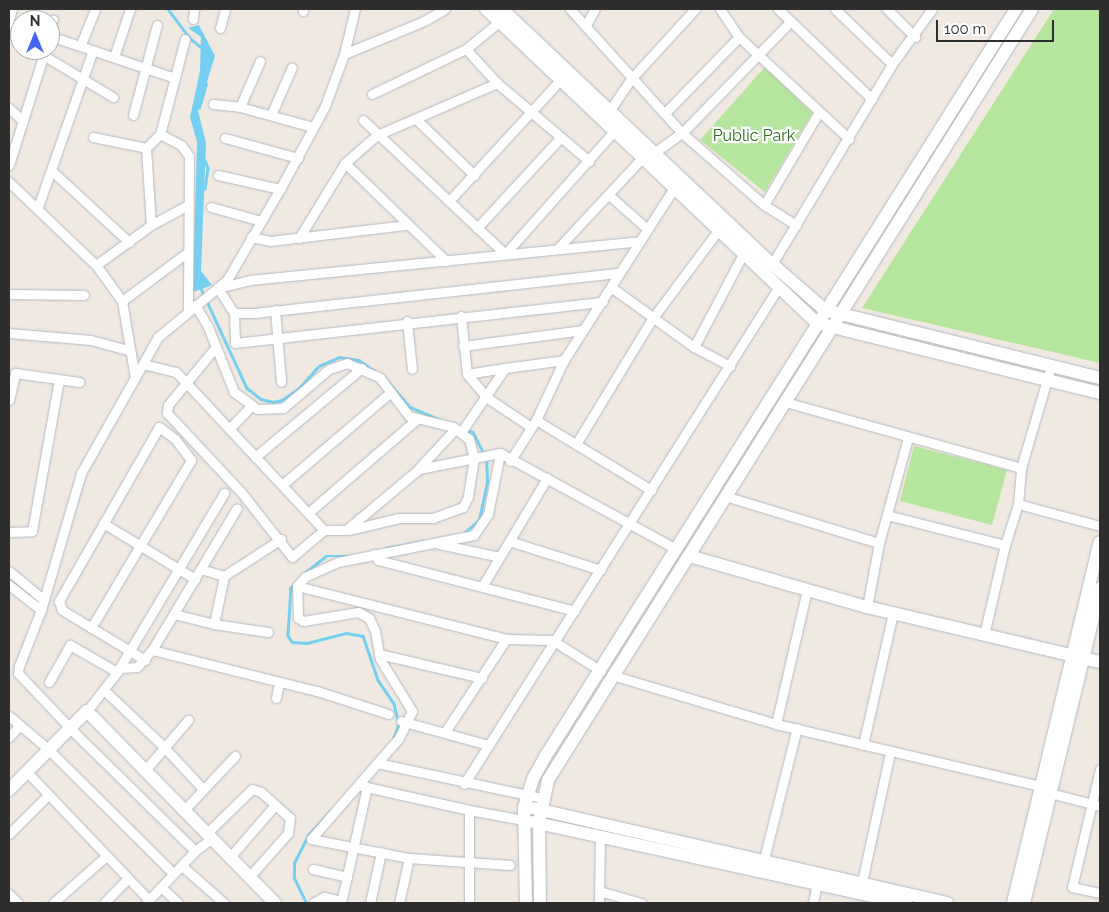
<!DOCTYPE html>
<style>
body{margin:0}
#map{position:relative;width:1109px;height:912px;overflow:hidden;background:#efe9e1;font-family:Raleway,sans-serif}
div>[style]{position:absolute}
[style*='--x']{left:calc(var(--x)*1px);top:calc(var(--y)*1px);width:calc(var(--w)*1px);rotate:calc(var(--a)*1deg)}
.green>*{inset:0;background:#b6e59e}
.water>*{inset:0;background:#75cff0}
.stream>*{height:2.5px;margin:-1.25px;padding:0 1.25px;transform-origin:1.25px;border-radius:1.25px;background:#75cff0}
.roads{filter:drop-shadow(0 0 1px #b4b7c1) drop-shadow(0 0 1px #b4b7c1)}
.street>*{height:9px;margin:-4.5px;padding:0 4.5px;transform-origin:4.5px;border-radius:4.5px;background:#fff}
.secondary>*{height:12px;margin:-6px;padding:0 6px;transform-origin:6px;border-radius:6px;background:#fff}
span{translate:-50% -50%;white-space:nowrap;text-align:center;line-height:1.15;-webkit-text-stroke:4.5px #fff;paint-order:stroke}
.park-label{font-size:16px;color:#2c6e1b}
.frame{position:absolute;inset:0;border:10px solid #2e2e2e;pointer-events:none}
.north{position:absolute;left:10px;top:10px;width:50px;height:50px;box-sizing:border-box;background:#fff;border:1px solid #ababab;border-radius:50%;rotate:0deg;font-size:14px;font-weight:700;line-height:20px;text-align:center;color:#2e2e2e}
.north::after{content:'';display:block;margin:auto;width:18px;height:22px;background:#4264fb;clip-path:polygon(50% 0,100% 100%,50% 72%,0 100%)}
.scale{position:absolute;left:936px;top:20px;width:118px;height:22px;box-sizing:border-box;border:2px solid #2e2e2e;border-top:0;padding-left:6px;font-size:15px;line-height:18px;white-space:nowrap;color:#2e2e2e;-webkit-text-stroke:4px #fff;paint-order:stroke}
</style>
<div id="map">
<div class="green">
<div style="clip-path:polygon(1054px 9px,1100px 9px,1100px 363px,862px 308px)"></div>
<div style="clip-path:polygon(765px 67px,812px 113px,765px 192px,700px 140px)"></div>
<div style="clip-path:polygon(914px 446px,1007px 470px,992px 525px,900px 501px)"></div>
</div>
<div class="water">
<div style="clip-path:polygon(199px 25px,215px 56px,198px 111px,206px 143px,201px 271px,212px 285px,193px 292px,197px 142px,190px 117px,200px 71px,201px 37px,188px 28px)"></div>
</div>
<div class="stream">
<div style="--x:168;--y:9;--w:38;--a:53"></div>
<div style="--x:191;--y:39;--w:14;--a:39"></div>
<div style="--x:199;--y:108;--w:25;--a:-74"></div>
<div style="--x:204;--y:158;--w:11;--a:68"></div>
<div style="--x:208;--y:168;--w:21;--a:98"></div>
<div style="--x:200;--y:286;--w:112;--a:65.3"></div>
<div style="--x:247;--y:388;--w:18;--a:38"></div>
<div style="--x:261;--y:399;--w:12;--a:14"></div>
<div style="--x:273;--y:402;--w:9;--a:-13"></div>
<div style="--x:282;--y:400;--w:19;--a:-35"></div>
<div style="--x:298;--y:389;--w:31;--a:-48"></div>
<div style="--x:319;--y:366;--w:22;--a:-24"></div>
<div style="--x:339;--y:357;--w:20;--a:9"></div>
<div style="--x:359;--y:360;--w:19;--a:35"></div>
<div style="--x:384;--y:377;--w:40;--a:49"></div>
<div style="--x:410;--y:407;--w:33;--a:23"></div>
<div style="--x:466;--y:430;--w:7;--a:16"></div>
<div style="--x:473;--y:432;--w:25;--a:63"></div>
<div style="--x:464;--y:533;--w:20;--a:-41"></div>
<div style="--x:479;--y:520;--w:39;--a:-78"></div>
<div style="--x:487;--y:482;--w:23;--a:-92"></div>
<div style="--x:386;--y:548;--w:40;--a:-10"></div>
<div style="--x:303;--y:574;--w:29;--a:-38"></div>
<div style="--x:326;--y:556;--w:23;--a:0"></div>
<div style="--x:295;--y:584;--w:6;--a:135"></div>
<div style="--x:291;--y:588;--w:47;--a:93.7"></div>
<div style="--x:288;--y:635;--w:8;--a:60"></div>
<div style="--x:292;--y:642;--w:15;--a:4"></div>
<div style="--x:307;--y:643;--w:40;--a:-14.4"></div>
<div style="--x:346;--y:633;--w:17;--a:10"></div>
<div style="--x:363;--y:636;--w:46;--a:71.2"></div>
<div style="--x:378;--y:680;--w:29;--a:56"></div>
<div style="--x:394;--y:704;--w:21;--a:76"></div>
<div style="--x:399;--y:724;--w:15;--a:110"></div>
<div style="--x:306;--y:903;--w:28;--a:-116"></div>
<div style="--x:294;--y:878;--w:15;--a:-90"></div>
<div style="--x:294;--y:863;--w:31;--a:-63"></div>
<div style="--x:308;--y:835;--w:34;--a:-47"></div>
</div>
<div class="roads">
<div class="street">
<div style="--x:570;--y:9;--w:167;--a:47.9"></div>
<div style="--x:682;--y:133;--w:109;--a:41.3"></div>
<div style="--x:764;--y:205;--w:38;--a:32"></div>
<div style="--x:720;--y:9;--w:34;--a:56"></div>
<div style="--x:739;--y:37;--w:150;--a:42.8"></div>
<div style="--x:778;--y:9;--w:130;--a:43.8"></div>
<div style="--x:835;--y:9;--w:79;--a:44"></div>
<div style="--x:887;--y:9;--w:40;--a:45"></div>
<div style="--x:303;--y:11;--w:2;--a:-90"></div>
<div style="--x:9;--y:19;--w:10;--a:-73"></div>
<div style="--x:193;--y:19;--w:10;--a:-84"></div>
<div style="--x:9;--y:24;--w:11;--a:15"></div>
<div style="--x:586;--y:25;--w:18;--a:-61"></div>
<div style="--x:220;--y:28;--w:20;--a:-75"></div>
<div style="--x:50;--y:29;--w:10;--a:-73"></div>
<div style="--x:50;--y:36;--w:132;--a:18.6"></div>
<div style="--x:185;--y:39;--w:98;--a:104.7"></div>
<div style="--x:160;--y:134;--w:24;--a:28"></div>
<div style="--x:181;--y:145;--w:14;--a:54"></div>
<div style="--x:189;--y:156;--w:153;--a:90.4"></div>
<div style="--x:81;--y:44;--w:38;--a:-68"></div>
<div style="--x:466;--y:49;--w:46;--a:47.6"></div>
<div style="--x:497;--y:83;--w:121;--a:40.3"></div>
<div style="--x:344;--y:54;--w:87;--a:-22.4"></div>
<div style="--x:424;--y:21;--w:24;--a:-30"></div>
<div style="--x:43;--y:55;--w:82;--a:31"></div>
<div style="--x:114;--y:57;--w:51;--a:-71.6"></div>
<div style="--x:372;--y:94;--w:104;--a:-25.6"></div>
<div style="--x:466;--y:49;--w:43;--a:-39.3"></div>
<div style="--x:213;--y:104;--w:27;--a:6"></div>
<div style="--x:240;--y:107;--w:76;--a:15.3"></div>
<div style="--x:240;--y:107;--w:50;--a:-66.5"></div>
<div style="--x:9;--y:108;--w:19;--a:43"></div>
<div style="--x:610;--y:110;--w:37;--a:-56"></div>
<div style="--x:631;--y:79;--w:95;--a:-47.6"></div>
<div style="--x:665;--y:113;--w:106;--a:-45.8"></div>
<div style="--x:133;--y:115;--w:93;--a:-75.1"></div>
<div style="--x:271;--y:115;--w:52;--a:-66.4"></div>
<div style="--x:416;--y:119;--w:81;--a:44"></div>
<div style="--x:363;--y:120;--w:195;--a:43.3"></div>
<div style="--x:505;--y:254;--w:166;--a:-48.4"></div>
<div style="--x:93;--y:137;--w:54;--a:11.7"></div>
<div style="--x:146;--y:148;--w:20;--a:-45"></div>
<div style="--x:225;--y:138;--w:76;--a:15.3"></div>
<div style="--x:146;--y:148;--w:77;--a:86.3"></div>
<div style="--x:654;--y:153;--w:34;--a:-36"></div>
<div style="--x:682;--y:133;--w:156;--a:-45.8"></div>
<div style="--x:345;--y:163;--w:141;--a:44.1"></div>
<div style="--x:9;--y:165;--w:121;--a:-72.6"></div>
<div style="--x:52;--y:171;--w:105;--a:42.7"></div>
<div style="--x:218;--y:175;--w:64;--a:12.7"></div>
<div style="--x:9;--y:182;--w:120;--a:43.7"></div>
<div style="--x:609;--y:195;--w:50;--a:41.7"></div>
<div style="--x:449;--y:201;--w:167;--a:-47.4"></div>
<div style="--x:764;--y:205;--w:108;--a:-59.4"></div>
<div style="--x:38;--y:207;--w:166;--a:-70.7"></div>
<div style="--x:211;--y:207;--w:52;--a:15.6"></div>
<div style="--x:477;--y:228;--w:122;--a:-47.3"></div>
<div style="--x:251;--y:237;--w:19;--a:12"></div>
<div style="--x:270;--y:241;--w:138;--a:-6.7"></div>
<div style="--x:299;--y:238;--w:88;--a:-58.5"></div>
<div style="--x:345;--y:163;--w:43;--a:-41.2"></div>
<div style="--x:377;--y:135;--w:131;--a:-23.4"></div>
<div style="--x:559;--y:247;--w:125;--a:-47"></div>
<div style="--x:188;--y:252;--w:82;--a:143.4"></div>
<div style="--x:122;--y:301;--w:44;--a:-125.8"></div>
<div style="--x:96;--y:265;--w:68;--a:-36"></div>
<div style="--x:151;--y:225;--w:42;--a:-28.4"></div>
<div style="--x:772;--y:264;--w:233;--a:-59"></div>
<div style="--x:892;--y:64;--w:68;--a:-54"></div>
<div style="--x:617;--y:273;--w:363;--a:173.7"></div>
<div style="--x:256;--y:313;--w:22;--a:180"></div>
<div style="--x:234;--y:313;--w:30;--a:-123"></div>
<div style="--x:218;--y:288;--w:33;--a:-14"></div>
<div style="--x:250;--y:280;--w:391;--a:-5.7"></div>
<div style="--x:611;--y:287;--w:102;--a:35.9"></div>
<div style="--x:694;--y:347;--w:41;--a:27.8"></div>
<div style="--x:9;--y:294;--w:75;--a:0.8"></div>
<div style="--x:122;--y:301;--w:78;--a:80.4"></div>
<div style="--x:195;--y:305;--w:26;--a:59"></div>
<div style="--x:208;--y:327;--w:70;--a:68.2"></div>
<div style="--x:234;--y:392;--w:29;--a:36"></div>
<div style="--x:257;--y:409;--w:26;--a:-2"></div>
<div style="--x:283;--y:408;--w:60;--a:-40.3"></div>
<div style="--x:329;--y:369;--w:19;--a:-18"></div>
<div style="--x:347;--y:363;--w:36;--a:24"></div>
<div style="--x:380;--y:378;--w:48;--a:52.7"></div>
<div style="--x:409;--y:416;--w:45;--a:14"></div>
<div style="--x:453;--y:427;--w:20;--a:37"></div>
<div style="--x:469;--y:439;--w:20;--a:75"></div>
<div style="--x:474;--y:458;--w:39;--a:99"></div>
<div style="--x:468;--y:497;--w:11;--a:117"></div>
<div style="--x:463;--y:507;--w:32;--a:160"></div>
<div style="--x:433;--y:518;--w:34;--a:180"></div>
<div style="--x:399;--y:518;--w:51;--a:166.5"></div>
<div style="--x:275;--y:310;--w:72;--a:85.2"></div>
<div style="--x:234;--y:313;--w:30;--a:88"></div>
<div style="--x:235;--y:343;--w:370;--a:-6.4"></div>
<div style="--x:461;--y:316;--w:58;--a:84.1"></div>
<div style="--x:467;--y:374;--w:30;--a:50"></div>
<div style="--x:486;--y:397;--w:54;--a:33.7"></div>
<div style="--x:407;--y:321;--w:48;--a:84.1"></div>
<div style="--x:9;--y:333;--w:82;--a:4.9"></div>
<div style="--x:91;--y:340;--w:41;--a:15.4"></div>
<div style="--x:463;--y:346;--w:121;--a:-7.6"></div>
<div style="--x:694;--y:347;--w:105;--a:-62.2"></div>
<div style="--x:214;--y:349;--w:72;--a:129.4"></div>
<div style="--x:168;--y:405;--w:8;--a:97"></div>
<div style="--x:167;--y:413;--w:108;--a:46.9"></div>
<div style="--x:241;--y:492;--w:83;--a:51.9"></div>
<div style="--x:292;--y:557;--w:42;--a:-40.2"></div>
<div style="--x:143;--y:364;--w:34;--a:14"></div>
<div style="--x:176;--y:372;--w:216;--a:46.9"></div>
<div style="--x:324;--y:530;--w:22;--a:0"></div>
<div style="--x:346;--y:530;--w:95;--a:-39.9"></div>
<div style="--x:419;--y:469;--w:83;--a:-11.2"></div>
<div style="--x:500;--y:453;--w:200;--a:28.6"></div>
<div style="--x:467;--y:374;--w:38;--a:-9"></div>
<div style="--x:9;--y:400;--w:28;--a:-77"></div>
<div style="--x:15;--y:373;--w:65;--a:8"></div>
<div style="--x:785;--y:402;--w:245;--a:15.6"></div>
<div style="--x:536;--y:420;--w:135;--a:31.3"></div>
<div style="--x:464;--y:428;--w:73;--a:-55.7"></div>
<div style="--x:505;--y:368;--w:60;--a:-7.7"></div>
<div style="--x:229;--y:429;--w:32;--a:-46"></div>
<div style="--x:576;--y:444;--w:146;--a:-58.7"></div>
<div style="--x:652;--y:319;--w:112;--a:-53.3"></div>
<div style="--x:500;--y:453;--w:62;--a:101.1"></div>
<div style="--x:488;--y:514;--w:25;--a:124"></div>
<div style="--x:474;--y:535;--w:139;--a:168.8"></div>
<div style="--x:338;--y:562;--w:36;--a:156"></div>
<div style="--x:305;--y:577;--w:12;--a:132"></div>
<div style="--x:297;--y:586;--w:32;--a:88"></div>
<div style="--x:298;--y:618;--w:6;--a:31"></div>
<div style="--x:303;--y:621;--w:56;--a:-9.3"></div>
<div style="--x:358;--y:612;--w:13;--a:29"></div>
<div style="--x:369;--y:618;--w:14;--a:65"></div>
<div style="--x:375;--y:631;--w:28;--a:80"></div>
<div style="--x:380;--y:659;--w:61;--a:58.4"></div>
<div style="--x:412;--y:711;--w:30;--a:116"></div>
<div style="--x:399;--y:738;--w:134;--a:131.1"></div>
<div style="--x:311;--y:839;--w:100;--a:11"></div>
<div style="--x:409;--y:858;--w:101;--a:4"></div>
<div style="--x:255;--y:457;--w:139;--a:-39.8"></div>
<div style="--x:510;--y:461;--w:49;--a:-57.6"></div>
<div style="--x:536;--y:420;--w:66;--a:-65"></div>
<div style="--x:564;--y:360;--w:210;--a:-57.4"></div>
<div style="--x:419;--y:468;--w:54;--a:-47.2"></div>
<div style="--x:282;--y:485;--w:143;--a:-40.5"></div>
<div style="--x:725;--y:496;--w:161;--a:17"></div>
<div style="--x:1018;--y:504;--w:85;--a:15"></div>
<div style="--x:308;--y:513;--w:145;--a:-40.8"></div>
<div style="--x:887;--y:515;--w:122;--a:14.3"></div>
<div style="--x:103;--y:523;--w:108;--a:31.3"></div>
<div style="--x:9;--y:532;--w:23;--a:-2"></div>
<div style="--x:32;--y:531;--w:153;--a:-79.9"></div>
<div style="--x:509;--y:541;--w:96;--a:17.5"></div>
<div style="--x:439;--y:544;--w:62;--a:12"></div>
<div style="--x:374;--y:554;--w:7;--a:56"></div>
<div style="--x:378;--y:560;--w:203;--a:14.5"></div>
<div style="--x:201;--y:569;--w:24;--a:17"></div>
<div style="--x:9;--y:571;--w:45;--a:39.6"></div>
<div style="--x:9;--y:585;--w:41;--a:38"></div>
<div style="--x:483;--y:585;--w:125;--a:-59.1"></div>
<div style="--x:297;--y:586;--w:216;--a:14.2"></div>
<div style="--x:506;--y:639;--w:46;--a:1.2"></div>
<div style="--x:552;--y:640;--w:58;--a:32.3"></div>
<div style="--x:867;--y:607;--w:65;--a:-79.4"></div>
<div style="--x:879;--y:543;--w:109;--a:-74.6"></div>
<div style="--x:174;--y:614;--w:41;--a:14"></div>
<div style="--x:91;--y:628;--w:196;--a:-59.2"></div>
<div style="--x:191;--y:460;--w:26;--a:-127"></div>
<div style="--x:175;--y:439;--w:20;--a:-143"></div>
<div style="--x:159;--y:427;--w:201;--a:119.9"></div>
<div style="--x:59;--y:601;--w:9;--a:72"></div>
<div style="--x:62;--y:610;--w:97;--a:31.1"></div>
<div style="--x:268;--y:632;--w:55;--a:-171.6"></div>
<div style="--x:214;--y:624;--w:49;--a:-78.2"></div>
<div style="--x:224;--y:576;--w:68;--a:-33"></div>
<div style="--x:984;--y:635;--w:92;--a:-76.9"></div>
<div style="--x:1005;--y:545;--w:43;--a:-72.4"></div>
<div style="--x:1018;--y:504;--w:36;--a:-85"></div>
<div style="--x:1021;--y:468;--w:106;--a:-73.6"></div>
<div style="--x:152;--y:650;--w:170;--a:14"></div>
<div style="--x:317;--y:691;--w:75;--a:17.9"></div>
<div style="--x:379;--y:654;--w:106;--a:13.1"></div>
<div style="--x:120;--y:668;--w:17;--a:-3"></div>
<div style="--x:137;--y:667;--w:23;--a:-49"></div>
<div style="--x:152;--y:650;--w:165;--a:-59.1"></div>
<div style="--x:615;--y:676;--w:168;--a:16.6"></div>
<div style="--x:776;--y:724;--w:272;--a:13.2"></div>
<div style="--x:1041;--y:786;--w:11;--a:38"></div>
<div style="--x:1050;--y:793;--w:52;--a:14.6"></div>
<div style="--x:49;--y:682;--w:43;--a:-60.4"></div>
<div style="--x:70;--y:645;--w:54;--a:29.9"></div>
<div style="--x:117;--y:672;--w:209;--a:-59.1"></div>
<div style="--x:104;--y:690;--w:81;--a:43.5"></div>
<div style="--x:163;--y:746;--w:59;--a:47.1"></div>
<div style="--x:276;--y:698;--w:16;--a:-79"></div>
<div style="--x:87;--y:711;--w:49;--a:-52.4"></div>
<div style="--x:9;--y:716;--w:51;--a:40.2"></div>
<div style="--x:48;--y:749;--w:176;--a:44.8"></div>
<div style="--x:401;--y:721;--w:90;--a:15.4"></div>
<div style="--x:776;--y:724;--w:138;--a:-77"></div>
<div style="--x:445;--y:732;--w:111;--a:-56.7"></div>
<div style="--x:9;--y:737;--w:13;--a:-48"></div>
<div style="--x:863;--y:745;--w:135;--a:-77.2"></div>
<div style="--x:377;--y:763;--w:169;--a:12"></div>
<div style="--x:146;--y:769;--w:65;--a:-49.4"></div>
<div style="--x:1100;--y:769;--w:121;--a:103.3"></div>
<div style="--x:1072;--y:887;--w:29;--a:12"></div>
<div style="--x:28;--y:773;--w:175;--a:46.4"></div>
<div style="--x:464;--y:784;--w:587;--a:-57.66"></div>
<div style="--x:362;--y:786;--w:110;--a:12.6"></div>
<div style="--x:185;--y:809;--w:73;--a:-46.7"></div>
<div style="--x:207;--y:833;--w:63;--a:-44.4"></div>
<div style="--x:252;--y:789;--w:9;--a:18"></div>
<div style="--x:261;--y:792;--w:39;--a:42"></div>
<div style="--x:290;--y:818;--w:15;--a:98"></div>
<div style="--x:288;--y:833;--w:56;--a:131.4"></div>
<div style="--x:9;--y:834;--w:54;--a:-45"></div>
<div style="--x:195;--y:851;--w:177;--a:-135.5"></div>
<div style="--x:69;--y:727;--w:74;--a:-133.4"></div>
<div style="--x:18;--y:673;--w:7;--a:-82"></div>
<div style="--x:19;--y:666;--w:60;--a:-68.6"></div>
<div style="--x:41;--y:610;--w:143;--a:-73.7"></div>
<div style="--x:81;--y:473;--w:156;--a:-60.5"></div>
<div style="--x:158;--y:337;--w:89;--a:-39.6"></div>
<div style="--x:227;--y:280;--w:105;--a:-59.8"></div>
<div style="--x:280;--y:189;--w:94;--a:-61.5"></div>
<div style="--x:325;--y:106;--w:55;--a:-69.9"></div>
<div style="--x:344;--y:54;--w:46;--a:-76.3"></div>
<div style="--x:231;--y:856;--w:67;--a:-49.2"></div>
<div style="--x:764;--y:859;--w:135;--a:-75.9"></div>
<div style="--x:182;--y:866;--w:56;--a:41.4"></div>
<div style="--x:313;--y:869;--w:35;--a:13"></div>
<div style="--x:862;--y:882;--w:133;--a:-77.8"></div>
<div style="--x:161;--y:887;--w:23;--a:43"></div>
<div style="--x:599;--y:891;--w:44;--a:15.9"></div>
<div style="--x:9;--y:894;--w:13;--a:45"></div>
<div style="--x:53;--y:903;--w:69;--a:-41.5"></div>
<div style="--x:104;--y:903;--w:33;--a:-46"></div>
<div style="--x:146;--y:903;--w:71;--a:-46.7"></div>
<div style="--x:195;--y:851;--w:21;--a:-37"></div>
<div style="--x:313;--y:903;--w:13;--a:-29"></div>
<div style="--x:324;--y:897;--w:17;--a:13"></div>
<div style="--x:341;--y:903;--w:119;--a:-77.4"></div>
<div style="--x:370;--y:903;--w:52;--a:-77.8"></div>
<div style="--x:399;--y:903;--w:46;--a:-77.5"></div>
<div style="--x:469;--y:903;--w:93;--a:-90"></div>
<div style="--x:469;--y:810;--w:55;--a:10.5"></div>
<div style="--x:599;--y:903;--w:68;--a:-89.2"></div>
<div style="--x:813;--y:903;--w:21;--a:-79"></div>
</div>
<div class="secondary">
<div style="--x:486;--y:9;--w:456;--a:43.5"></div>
<div style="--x:817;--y:323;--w:292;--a:13.9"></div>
<div style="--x:502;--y:9;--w:371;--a:43.4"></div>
<div style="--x:772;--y:264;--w:70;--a:41"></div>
<div style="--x:825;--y:310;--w:283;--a:13.9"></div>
<div style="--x:689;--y:556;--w:185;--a:16"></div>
<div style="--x:867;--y:607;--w:239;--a:13.3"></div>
<div style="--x:9;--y:790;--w:111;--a:-45.4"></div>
<div style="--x:87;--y:711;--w:269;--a:45.6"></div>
<div style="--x:532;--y:808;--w:426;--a:12.9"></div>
<div style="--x:533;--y:822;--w:382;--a:12.3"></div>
<div style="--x:526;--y:903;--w:96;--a:-91.2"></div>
<div style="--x:524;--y:807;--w:32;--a:-72"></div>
<div style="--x:534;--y:777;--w:23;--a:-61"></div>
<div style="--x:545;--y:757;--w:884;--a:-57.8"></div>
<div style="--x:540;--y:903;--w:80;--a:-90.7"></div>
<div style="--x:539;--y:823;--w:44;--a:-78.2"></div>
<div style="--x:548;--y:780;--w:910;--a:-57.88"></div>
<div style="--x:1013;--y:903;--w:371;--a:-76.5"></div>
<div style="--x:1024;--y:903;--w:324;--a:-76.4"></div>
</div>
</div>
<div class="park-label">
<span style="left:754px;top:136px">Public Park</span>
</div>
<div class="frame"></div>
<div class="north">N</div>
<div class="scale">100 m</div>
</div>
